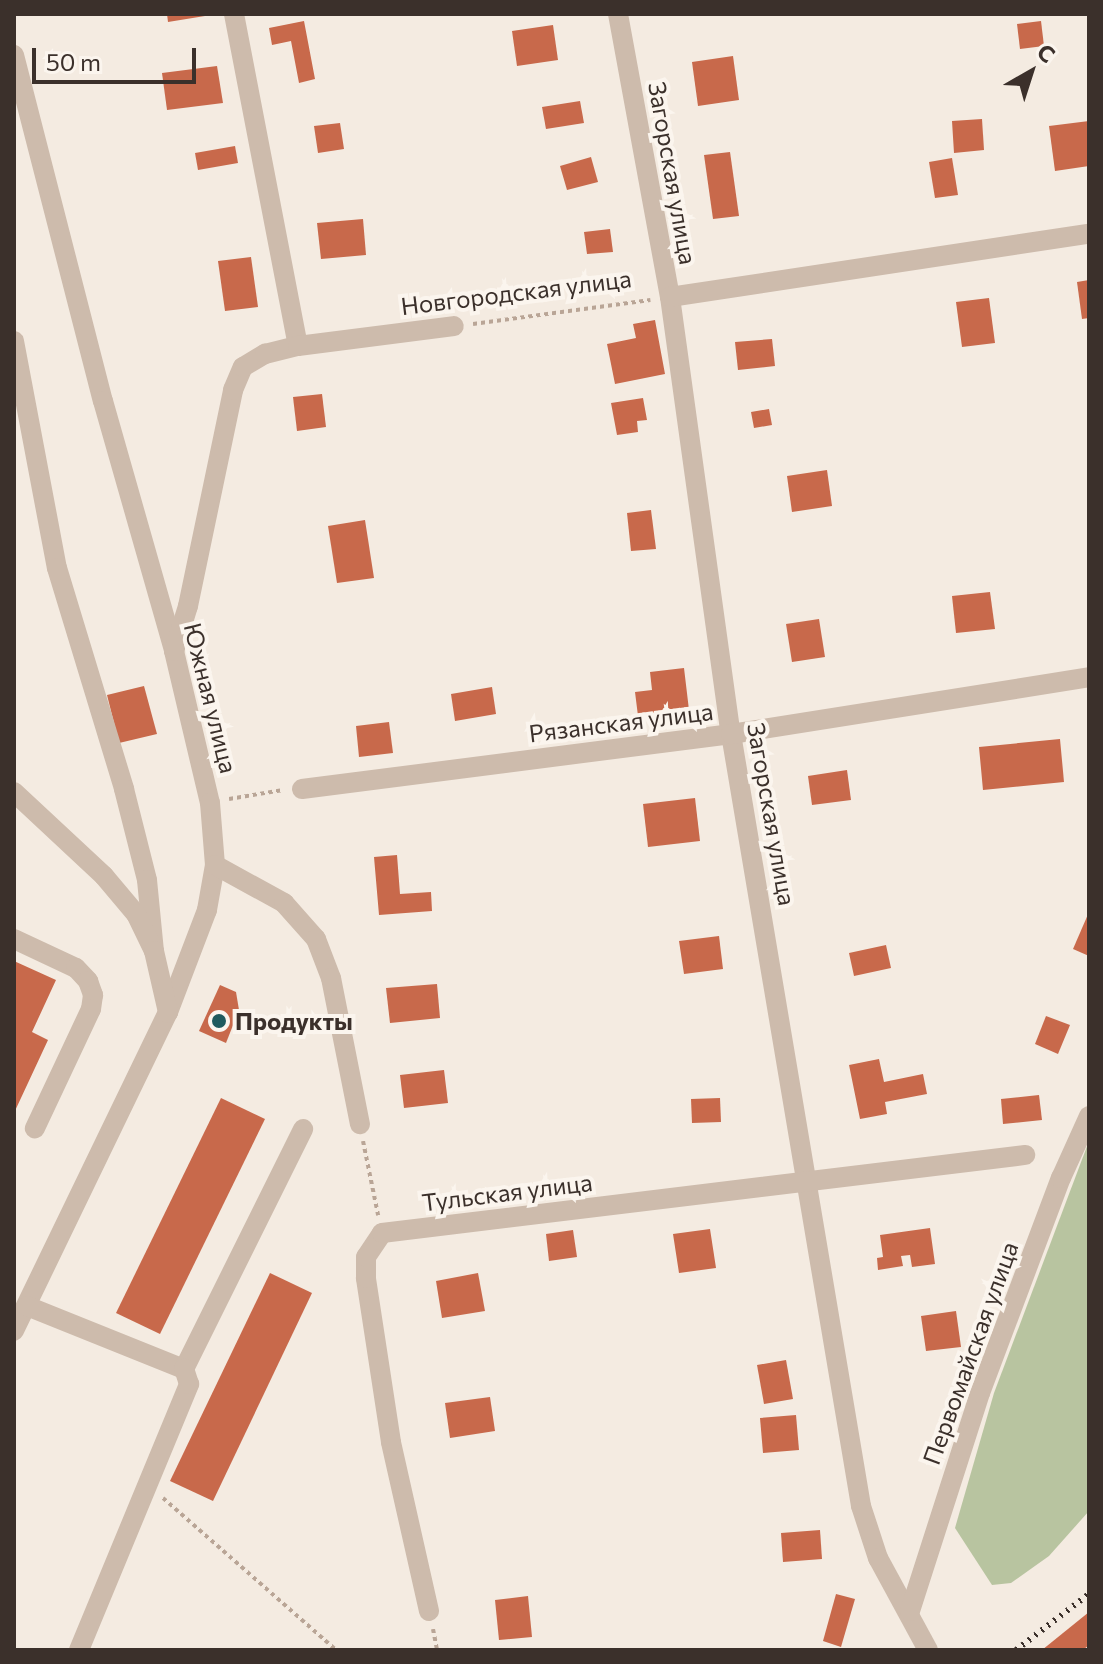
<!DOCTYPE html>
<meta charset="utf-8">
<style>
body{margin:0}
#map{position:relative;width:1103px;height:1664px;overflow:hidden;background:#f4ebe1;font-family:Commissioner,sans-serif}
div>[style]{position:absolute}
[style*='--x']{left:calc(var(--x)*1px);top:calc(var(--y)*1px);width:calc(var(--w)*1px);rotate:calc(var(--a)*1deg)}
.green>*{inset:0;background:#b8c4a0}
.building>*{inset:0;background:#c8694b}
.path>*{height:4px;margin-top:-2px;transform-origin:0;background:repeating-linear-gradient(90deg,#b9a596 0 4px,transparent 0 8px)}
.minor>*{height:20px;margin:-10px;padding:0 10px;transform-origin:10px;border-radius:10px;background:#cdbbac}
.rail>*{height:6px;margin-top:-3px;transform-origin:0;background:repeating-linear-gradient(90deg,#3b302b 0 2px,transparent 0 8px)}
.dots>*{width:22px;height:22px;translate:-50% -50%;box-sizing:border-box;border:4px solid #fbf5ee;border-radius:50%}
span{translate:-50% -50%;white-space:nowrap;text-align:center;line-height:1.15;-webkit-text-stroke:8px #fbf5ee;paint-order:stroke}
.street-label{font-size:24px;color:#3b302b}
.poi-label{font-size:24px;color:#3b302b;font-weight:700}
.left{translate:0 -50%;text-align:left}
.frame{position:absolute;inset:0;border:16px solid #3b302b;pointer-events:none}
.north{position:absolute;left:991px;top:32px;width:80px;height:80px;-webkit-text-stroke:6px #fbf5ee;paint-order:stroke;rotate:39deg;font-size:22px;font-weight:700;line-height:32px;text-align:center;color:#3b302b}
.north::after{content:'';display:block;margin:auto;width:28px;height:36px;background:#3b302b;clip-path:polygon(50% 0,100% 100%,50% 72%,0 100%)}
.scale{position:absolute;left:32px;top:48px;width:164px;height:36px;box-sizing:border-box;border:4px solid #3b302b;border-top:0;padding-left:10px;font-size:24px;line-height:28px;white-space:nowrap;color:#3b302b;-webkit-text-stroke:6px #fbf5ee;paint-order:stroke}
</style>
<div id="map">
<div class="green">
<div style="clip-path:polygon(1089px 1141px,1089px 1511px,1049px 1556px,1011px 1583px,992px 1585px,955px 1528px,994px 1393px)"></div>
</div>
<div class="building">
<div style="clip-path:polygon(167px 14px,205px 14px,205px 16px,168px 22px)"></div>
<div style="clip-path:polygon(304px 21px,315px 79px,299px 83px,291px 41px,272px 45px,269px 28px)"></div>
<div style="clip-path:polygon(1041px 21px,1044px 46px,1020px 49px,1017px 24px)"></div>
<div style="clip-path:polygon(553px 25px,558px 60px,517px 66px,512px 31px)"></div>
<div style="clip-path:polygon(733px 56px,739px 100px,698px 106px,692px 62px)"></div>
<div style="clip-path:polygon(217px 66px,223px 103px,167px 110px,162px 73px)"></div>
<div style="clip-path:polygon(580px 101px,584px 123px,546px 129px,542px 107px)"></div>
<div style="clip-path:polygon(982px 119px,984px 150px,954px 153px,952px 121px)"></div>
<div style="clip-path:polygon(1089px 121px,1089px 166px,1055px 171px,1049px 126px)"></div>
<div style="clip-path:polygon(340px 123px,344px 149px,318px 153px,314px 126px)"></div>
<div style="clip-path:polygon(235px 146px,238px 163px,198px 170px,195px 153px)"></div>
<div style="clip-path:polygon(730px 152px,739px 216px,713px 219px,704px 155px)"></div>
<div style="clip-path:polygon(591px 157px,598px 182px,567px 190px,560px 166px)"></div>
<div style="clip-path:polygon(952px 158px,958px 195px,935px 198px,929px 162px)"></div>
<div style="clip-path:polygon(363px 219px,366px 255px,321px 259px,317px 223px)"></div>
<div style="clip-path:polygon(610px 229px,613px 252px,587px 254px,584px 232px)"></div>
<div style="clip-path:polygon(251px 257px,258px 307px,225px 311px,218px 261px)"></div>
<div style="clip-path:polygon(1089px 280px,1089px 318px,1082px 319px,1077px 282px)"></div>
<div style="clip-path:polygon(989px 298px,995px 343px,962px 347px,956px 302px)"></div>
<div style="clip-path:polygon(655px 320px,665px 374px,615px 384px,607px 344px,636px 338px,633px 324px)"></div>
<div style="clip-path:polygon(772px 339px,775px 366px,738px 370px,735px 342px)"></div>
<div style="clip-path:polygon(322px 394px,326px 427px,297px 431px,293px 397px)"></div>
<div style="clip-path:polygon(643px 398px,647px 420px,637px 421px,638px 432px,617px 435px,611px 403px)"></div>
<div style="clip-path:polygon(769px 409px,772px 425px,754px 428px,751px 412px)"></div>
<div style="clip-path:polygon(827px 470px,832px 506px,792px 512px,787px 476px)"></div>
<div style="clip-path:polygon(651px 510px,656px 549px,631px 551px,627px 513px)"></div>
<div style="clip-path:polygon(365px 520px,374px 578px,337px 583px,328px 526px)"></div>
<div style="clip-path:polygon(990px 592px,995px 629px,956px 633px,952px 596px)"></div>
<div style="clip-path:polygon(819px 619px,825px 657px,792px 662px,786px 624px)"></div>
<div style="clip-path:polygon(684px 668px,689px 710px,638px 716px,635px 692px,652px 690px,650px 672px)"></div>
<div style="clip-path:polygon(144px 686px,157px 734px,119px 743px,107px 695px)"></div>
<div style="clip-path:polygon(492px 687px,496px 714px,455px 721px,451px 694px)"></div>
<div style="clip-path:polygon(389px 722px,393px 753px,359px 757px,356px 726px)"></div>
<div style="clip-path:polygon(1060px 739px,1064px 782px,983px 790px,979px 747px)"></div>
<div style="clip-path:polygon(847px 770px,851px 800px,812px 805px,808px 776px)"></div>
<div style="clip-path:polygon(695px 798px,700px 841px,648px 847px,643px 804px)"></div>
<div style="clip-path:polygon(397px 855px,400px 894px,431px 892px,432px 911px,379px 915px,374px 857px)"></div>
<div style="clip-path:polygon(1089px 912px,1089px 956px,1073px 949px)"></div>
<div style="clip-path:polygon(719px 936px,723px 969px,684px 974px,679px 941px)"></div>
<div style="clip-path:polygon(886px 945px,891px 968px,854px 976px,849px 953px)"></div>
<div style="clip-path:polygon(14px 961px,56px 980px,32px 1032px,48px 1040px,14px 1113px)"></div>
<div style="clip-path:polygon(437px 984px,440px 1018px,390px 1023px,386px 988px)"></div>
<div style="clip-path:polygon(220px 985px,236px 992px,239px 1010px,226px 1043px,199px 1031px)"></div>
<div style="clip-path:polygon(1046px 1016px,1070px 1025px,1058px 1054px,1035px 1044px)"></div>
<div style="clip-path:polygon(879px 1059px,884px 1082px,923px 1074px,927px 1094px,885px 1102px,887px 1114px,860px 1119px,849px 1065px)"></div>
<div style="clip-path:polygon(444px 1070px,448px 1103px,404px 1108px,400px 1075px)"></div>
<div style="clip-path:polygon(1039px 1095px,1042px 1120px,1003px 1124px,1001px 1099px)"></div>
<div style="clip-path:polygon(221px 1098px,265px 1119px,160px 1334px,116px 1313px)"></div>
<div style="clip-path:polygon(720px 1098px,721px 1122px,692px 1123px,691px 1099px)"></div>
<div style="clip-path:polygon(930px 1228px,935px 1264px,912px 1267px,910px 1255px,901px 1256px,903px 1266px,878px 1270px,877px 1258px,883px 1257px,880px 1235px)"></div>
<div style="clip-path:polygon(710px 1229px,716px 1268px,679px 1273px,673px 1234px)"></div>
<div style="clip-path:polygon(573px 1230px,577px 1257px,549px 1261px,546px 1234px)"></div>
<div style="clip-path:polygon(270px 1273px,312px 1293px,213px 1501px,170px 1481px)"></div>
<div style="clip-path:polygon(478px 1273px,485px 1311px,442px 1318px,436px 1281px)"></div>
<div style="clip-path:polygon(956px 1311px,961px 1347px,926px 1351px,921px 1316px)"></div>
<div style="clip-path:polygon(786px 1360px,793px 1399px,764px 1404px,757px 1365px)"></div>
<div style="clip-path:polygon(490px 1397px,495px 1431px,450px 1438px,445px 1403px)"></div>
<div style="clip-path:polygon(796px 1415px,799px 1450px,763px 1453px,760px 1418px)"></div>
<div style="clip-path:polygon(820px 1530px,822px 1559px,783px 1562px,781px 1533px)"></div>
<div style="clip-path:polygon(836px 1594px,855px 1599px,841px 1647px,823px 1641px)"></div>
<div style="clip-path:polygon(528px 1596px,532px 1637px,499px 1640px,495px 1600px)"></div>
<div style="clip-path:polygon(1089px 1612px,1089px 1645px,1083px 1650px,1042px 1650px)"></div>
</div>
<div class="path">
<div style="--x:473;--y:324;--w:179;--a:-7.7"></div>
<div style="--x:229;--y:799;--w:55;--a:-9.5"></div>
<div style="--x:363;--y:1141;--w:76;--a:78.5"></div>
<div style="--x:163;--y:1498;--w:230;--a:41.3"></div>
<div style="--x:433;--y:1629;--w:21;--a:79"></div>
</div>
<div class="minor">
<div style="--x:234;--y:14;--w:338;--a:79.1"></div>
<div style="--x:618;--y:14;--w:288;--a:79.6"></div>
<div style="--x:670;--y:297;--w:441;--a:82.1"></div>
<div style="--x:731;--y:734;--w:783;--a:80.44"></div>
<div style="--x:861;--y:1506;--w:55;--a:71.9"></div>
<div style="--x:878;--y:1558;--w:105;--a:61.5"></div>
<div style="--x:14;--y:55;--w:357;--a:75.6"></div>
<div style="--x:103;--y:401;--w:260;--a:74.1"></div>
<div style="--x:174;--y:651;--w:156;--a:76.7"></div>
<div style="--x:210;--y:803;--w:62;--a:85.4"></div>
<div style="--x:215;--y:865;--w:46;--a:100.1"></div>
<div style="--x:207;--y:910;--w:109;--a:110.9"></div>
<div style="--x:168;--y:1012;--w:354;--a:115.8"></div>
<div style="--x:670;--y:297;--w:424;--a:-8.6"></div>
<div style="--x:14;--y:341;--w:231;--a:79.3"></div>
<div style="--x:57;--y:568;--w:231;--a:73.1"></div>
<div style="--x:124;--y:789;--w:94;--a:75.8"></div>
<div style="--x:147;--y:880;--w:71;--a:84.4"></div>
<div style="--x:174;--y:651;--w:47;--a:-72.7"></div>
<div style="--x:188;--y:606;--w:221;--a:-78.2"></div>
<div style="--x:233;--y:390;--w:25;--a:-67"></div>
<div style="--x:243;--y:367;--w:26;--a:-31"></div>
<div style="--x:265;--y:354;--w:34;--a:-14"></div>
<div style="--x:298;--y:346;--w:157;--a:-7.3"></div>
<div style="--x:302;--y:789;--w:433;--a:-7.3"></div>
<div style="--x:731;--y:734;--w:363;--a:-9"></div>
<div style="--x:14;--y:792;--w:123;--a:43"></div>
<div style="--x:104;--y:876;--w:50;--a:49.9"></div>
<div style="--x:136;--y:914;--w:41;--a:64.1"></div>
<div style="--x:154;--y:951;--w:63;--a:77.1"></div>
<div style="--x:215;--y:865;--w:79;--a:28.8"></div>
<div style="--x:284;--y:903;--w:48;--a:48.4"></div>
<div style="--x:316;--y:939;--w:42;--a:69"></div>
<div style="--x:331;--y:978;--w:149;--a:78.8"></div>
<div style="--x:14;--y:939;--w:68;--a:25.1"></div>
<div style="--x:76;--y:968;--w:18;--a:47"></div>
<div style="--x:88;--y:981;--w:15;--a:70"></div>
<div style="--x:93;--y:995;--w:14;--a:98"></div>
<div style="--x:91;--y:1009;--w:132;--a:115.2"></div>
<div style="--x:27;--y:1306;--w:169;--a:21.9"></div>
<div style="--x:184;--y:1369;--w:268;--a:-63.6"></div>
<div style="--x:429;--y:1611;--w:173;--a:-102.7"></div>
<div style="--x:391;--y:1442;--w:166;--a:-98.7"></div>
<div style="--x:366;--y:1278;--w:21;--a:-90"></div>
<div style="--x:366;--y:1257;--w:29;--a:-56"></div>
<div style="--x:382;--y:1233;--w:648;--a:-6.92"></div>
<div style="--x:910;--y:1611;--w:229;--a:-72.2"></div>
<div style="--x:980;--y:1393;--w:230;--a:-69.4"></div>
<div style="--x:1061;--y:1178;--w:68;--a:-65.7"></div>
<div style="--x:79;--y:1650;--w:288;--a:-67.5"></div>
<div style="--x:189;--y:1384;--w:16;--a:-108"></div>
</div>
<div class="rail">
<div style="--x:1016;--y:1650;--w:92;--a:-37.5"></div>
</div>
<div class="dots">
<div style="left:219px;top:1021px;background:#1f5a5e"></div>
</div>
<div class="street-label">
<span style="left:673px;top:173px;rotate:80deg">Загорская улица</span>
<span style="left:516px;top:292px;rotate:-7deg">Новгородская улица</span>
<span style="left:211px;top:698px;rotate:76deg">Южная улица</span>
<span style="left:621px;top:722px;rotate:-7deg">Рязанская улица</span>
<span style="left:772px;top:814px;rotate:80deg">Загорская улица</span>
<span style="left:507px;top:1192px;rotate:-7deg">Тульская улица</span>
<span style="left:970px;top:1353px;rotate:-70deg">Первомайская улица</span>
</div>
<div class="poi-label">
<span class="left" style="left:235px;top:1021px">Продукты</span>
</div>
<div class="frame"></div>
<div class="north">С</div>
<div class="scale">50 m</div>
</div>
